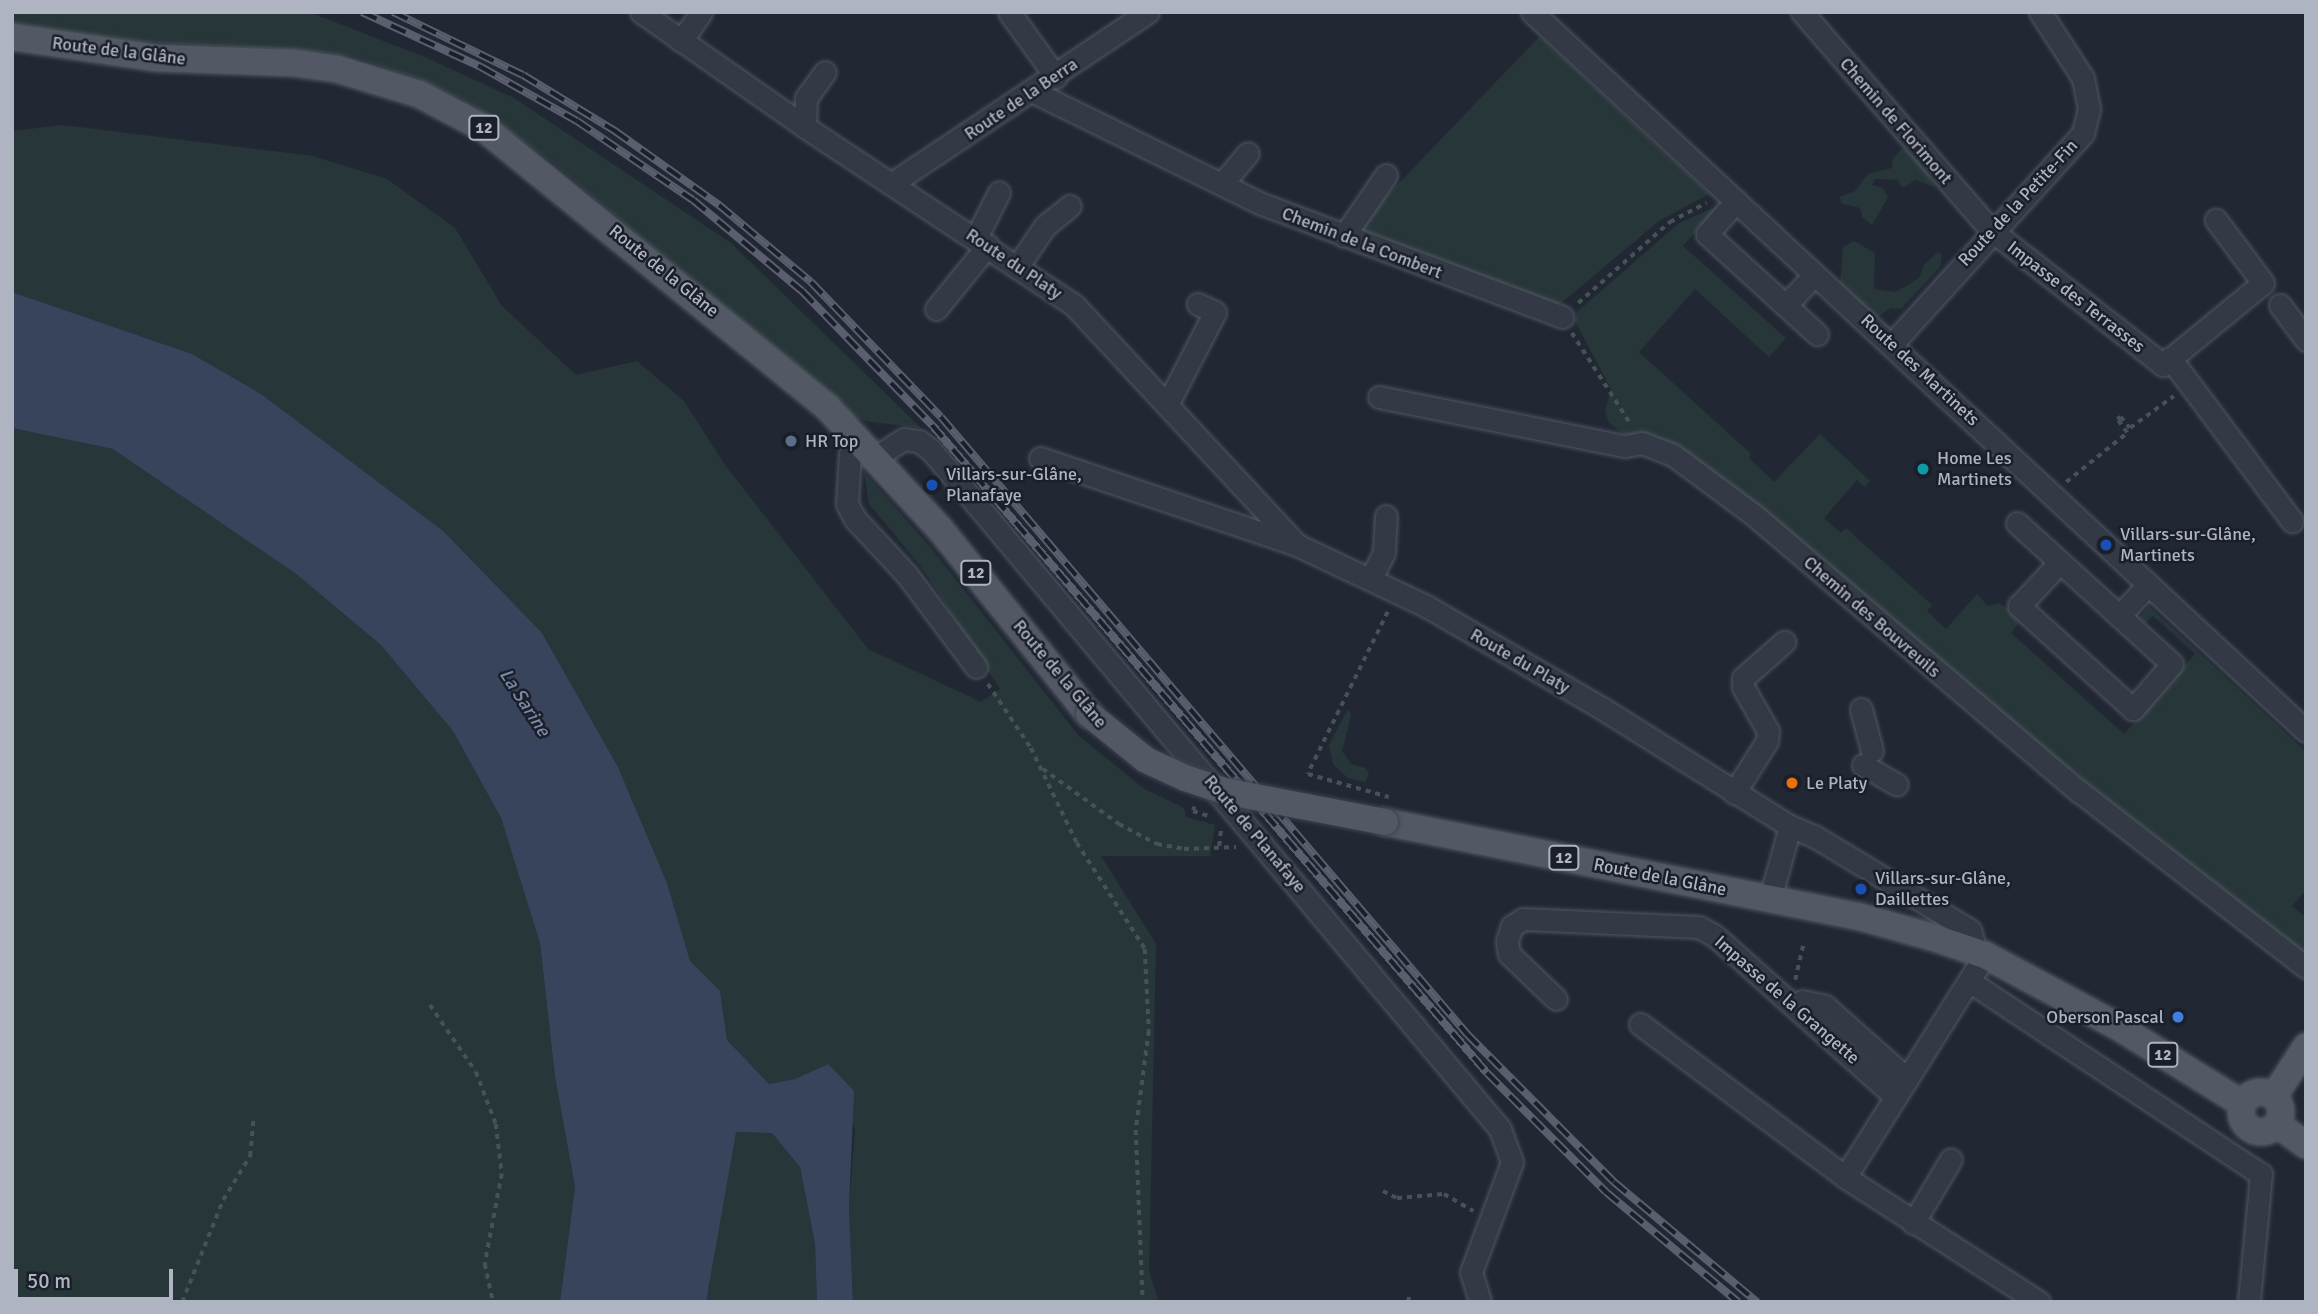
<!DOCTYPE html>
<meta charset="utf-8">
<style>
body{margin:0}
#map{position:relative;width:2318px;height:1314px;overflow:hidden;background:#212834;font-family:Signika,sans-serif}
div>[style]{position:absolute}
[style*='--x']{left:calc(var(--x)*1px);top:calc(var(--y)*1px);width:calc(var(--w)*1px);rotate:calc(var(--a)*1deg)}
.green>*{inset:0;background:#273739}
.water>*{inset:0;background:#38445c}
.path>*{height:3.5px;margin-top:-1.75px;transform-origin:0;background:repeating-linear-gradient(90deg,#455357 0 5px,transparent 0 10px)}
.roads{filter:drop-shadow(0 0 2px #525763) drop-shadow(0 0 2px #525763)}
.minor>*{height:21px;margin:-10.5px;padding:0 10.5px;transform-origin:10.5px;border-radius:10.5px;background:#343a45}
.major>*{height:26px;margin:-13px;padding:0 13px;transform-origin:13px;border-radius:13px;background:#525965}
.major>.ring{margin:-13px;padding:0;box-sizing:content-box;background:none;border:26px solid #525965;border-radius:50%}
.rail>*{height:8px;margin-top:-4px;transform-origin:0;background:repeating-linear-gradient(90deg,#1a1f29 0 16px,#595f6e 0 32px);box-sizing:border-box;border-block:2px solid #595f6e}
.bridges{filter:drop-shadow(0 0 2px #3e434e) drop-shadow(0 0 2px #3e434e)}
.major-bridge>*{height:26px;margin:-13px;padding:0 13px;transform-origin:13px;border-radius:13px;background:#525965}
.dots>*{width:19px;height:19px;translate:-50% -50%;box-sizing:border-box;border:4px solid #1a1f29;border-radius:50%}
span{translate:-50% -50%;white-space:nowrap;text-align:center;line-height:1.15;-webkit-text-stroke:5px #1a1f29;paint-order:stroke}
.shield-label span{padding:2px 5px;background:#1a1f29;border:2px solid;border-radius:5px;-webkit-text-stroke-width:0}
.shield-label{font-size:16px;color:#afb4c2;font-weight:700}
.street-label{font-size:18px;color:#afb4c2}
.poi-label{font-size:18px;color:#afb4c2}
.left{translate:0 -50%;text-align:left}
.right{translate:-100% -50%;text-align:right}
.water-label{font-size:19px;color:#7989a8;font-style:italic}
.frame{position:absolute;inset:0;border:14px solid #afb4c2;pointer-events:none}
.scale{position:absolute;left:14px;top:1269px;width:159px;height:32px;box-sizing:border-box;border:4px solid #afb4c2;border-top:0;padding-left:9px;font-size:21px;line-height:24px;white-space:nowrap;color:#afb4c2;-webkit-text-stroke:5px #1a1f29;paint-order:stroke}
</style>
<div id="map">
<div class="green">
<div style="clip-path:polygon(12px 12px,309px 12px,427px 58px,514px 98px,731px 243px,921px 428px,857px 420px,552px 162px,473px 105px,420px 79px,351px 56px,314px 51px,91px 39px,12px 26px)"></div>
<div style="clip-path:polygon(1540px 36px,1709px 194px,1659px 221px,1554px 309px,1356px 228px)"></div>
<div style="clip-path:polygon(63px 125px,313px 156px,387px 179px,455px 228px,502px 306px,576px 375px,637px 361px,684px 401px,725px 465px,868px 649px,981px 702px,1000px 689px,922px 568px,869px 504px,864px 472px,931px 548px,1079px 736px,1143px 788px,1184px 808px,1186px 817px,1215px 825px,1210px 856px,1101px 856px,1156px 944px,1149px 1272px,1159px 1302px,853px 1302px,849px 1208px,855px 1130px,828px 1064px,795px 1079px,769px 1084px,727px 1040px,720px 992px,690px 961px,667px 883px,618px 767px,542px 633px,337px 453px,261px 394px,192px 354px,12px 292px,12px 131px)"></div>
<div style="clip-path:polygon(1903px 148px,1919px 162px,1935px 187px,1916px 180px,1902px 188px,1898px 180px,1875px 179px,1872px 185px,1883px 188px,1888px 197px,1872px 225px,1862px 217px,1860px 208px,1841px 203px,1840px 197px,1855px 191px,1868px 174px,1892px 168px,1893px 158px)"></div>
<div style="clip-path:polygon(1719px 205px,1683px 246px,1786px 338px,1769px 357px,1695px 289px,1639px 352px,1751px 454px,1749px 458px,1774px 482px,1820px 434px,1870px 481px,1865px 487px,1857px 480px,1824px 518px,1841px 533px,1846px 528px,1932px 605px,1927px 611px,1946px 629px,1977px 594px,1988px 606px,1998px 603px,2011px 610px,2022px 619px,2011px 633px,2124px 734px,2195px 654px,2153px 616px,2141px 627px,2139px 618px,2149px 606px,2306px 752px,2306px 890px,2292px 906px,2306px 918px,2306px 955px,1639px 432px,1628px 437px,1609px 423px,1605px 411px,1611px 389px,1575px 321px,1577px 312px,1678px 224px)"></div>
<div style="clip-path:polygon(1854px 241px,1875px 253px,1874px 289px,1895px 292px,1903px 288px,1919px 278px,1924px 265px,1938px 252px,1942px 255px,1940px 267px,1901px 309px,1891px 308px,1874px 319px,1840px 286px,1843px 247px)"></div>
<div style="clip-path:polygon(12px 428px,113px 449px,190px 498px,295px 573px,381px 645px,453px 731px,501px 818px,540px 943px,555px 1077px,575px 1187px,560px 1302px,12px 1302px)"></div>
<div style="clip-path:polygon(1348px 709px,1351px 715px,1342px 751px,1351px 764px,1365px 768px,1369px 774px,1365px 782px,1348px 778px,1333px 764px,1329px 745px)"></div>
<div style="clip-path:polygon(735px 1132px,772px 1133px,800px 1167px,815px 1244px,817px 1302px,706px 1302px)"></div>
</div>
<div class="water">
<div style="clip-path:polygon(12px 292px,192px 354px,261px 394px,443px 531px,542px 633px,618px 767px,667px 883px,690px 961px,720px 991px,727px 1040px,769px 1084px,795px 1079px,828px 1064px,854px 1091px,849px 1208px,853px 1302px,817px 1302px,815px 1244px,800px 1167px,772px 1133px,736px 1132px,706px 1302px,560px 1302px,575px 1187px,555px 1077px,540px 943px,501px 818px,453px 731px,381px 645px,295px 573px,113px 449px,12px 428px)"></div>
</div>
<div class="path">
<div style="--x:1578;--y:303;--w:123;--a:-41.4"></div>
<div style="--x:1670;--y:222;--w:41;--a:-27.8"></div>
<div style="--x:1572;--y:333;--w:107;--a:57.2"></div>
<div style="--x:2066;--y:482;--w:78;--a:-38.8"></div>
<div style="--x:2127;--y:433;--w:17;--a:-126"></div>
<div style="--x:2117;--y:419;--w:4;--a:-27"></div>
<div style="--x:2121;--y:417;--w:14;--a:51"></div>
<div style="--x:2130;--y:428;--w:54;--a:-36"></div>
<div style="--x:1388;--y:612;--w:181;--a:116.3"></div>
<div style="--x:1308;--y:774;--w:84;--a:15.9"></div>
<div style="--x:988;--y:684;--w:77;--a:56.1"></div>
<div style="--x:1031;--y:748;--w:106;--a:64.2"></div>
<div style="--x:1077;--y:843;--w:126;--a:57.3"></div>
<div style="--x:1145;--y:949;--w:82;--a:87.2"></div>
<div style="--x:1149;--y:1031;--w:100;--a:97.5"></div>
<div style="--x:1136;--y:1130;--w:172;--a:87.7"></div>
<div style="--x:1043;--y:769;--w:94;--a:35.9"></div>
<div style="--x:1119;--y:824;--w:43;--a:27.8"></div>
<div style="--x:1157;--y:844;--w:27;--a:10"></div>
<div style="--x:1184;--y:849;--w:52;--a:-2.2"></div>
<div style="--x:1195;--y:807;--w:4;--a:117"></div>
<div style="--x:1193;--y:811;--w:19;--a:18"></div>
<div style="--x:1219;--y:846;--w:19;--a:-84"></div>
<div style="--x:1795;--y:980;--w:37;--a:-77"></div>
<div style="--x:430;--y:1005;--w:81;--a:55.5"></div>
<div style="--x:476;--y:1072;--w:56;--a:69"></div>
<div style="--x:496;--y:1124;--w:50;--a:83.2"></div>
<div style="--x:502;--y:1174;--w:92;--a:100.7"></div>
<div style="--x:485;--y:1264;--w:39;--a:78"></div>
<div style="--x:1383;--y:1191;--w:16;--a:27"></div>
<div style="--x:1397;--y:1198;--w:47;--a:-4.9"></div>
<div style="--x:1444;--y:1194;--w:34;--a:30"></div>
<div style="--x:182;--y:1302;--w:110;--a:-68.1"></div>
<div style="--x:223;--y:1200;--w:52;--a:-58.5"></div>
<div style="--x:250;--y:1156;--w:36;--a:-85"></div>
<div style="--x:1408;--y:1302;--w:6;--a:-81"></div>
</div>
<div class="roads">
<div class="minor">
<div style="--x:641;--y:12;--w:200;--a:35"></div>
<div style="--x:805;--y:127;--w:323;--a:33.5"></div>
<div style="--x:1074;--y:305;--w:325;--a:47.1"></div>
<div style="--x:1009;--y:12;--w:80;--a:54.1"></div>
<div style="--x:1532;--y:12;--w:1056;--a:42.89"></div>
<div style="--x:1802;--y:12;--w:289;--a:49.1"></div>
<div style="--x:1991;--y:230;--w:219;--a:38.1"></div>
<div style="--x:2163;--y:365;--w:129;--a:-39.4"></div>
<div style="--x:2263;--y:283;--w:79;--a:-126.7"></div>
<div style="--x:681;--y:41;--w:35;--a:-55"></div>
<div style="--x:1034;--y:92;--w:254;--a:26.2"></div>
<div style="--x:1262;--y:204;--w:321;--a:20.6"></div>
<div style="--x:805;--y:127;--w:29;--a:-88"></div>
<div style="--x:806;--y:98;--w:32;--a:-54"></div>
<div style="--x:891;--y:184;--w:309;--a:-33.8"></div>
<div style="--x:1222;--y:184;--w:40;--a:-50"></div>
<div style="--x:1736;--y:201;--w:44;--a:131.3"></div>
<div style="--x:1707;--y:234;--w:149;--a:42.3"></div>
<div style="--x:1344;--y:236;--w:74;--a:-55.5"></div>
<div style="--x:976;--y:238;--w:51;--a:-63.4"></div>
<div style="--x:1019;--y:264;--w:46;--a:-55.6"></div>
<div style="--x:1045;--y:226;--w:32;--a:-39"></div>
<div style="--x:1786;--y:305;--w:42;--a:-46.9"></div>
<div style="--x:2280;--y:305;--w:44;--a:53.4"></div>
<div style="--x:936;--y:309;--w:82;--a:-50.9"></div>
<div style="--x:1892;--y:344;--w:285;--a:-47.8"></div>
<div style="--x:2083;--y:133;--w:25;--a:-76"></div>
<div style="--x:2089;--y:109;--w:32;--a:-101"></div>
<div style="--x:2083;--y:78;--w:79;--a:-123.1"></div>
<div style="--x:2170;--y:358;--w:204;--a:53.2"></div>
<div style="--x:1379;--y:397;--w:251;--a:11.3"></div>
<div style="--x:1625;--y:446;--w:17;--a:-10"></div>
<div style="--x:1642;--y:443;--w:33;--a:21"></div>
<div style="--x:1673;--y:455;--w:101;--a:36.5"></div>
<div style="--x:1754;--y:515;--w:428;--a:40.4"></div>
<div style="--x:2080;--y:792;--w:286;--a:37.8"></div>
<div style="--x:1168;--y:403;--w:102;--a:-62.7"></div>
<div style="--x:1215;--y:312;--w:19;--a:-155"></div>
<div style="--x:850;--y:453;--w:51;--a:93.4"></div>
<div style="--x:847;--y:504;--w:17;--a:62"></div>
<div style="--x:855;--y:519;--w:76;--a:47.1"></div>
<div style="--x:907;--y:575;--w:115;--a:53.1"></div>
<div style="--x:876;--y:457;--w:33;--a:-33"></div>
<div style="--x:904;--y:439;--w:15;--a:8"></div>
<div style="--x:919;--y:441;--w:15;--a:37"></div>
<div style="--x:931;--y:450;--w:886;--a:50.04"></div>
<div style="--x:1500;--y:1129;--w:35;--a:70"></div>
<div style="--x:1512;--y:1162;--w:117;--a:110.4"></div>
<div style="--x:1471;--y:1272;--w:31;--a:73"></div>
<div style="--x:1040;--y:458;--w:271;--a:18.7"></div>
<div style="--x:1297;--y:545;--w:145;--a:25.3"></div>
<div style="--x:1428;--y:607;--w:199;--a:30.2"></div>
<div style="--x:1600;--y:707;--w:224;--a:32.1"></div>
<div style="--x:1790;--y:826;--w:76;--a:105.3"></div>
<div style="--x:2017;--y:523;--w:58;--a:42.2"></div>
<div style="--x:2060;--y:562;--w:151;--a:42.3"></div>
<div style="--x:2172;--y:664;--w:60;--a:130.9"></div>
<div style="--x:2133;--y:709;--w:154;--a:-137.9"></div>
<div style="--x:2019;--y:606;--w:60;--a:-47"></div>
<div style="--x:1371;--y:578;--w:29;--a:-63"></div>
<div style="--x:1384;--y:552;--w:36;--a:-87"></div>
<div style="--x:2120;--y:615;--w:42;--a:-46.9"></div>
<div style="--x:1861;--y:709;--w:43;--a:75.3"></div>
<div style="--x:1863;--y:765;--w:39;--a:30"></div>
<div style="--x:1734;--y:793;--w:62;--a:-57.6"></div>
<div style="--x:1767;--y:741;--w:10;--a:-84"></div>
<div style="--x:1768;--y:731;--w:51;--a:-119.6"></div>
<div style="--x:1743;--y:687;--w:9;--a:-90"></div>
<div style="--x:1743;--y:678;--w:55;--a:-41.3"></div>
<div style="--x:1790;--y:826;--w:26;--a:23"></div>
<div style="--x:1814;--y:836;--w:182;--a:31.1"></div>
<div style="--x:1970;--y:930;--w:22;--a:74"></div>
<div style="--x:1985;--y:955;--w:262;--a:122.2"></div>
<div style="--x:1845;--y:1177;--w:231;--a:32.8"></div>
<div style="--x:1969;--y:981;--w:350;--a:33.5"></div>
<div style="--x:2261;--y:1174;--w:129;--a:95.4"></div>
<div style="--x:1556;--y:999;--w:65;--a:-136.2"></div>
<div style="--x:1509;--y:954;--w:13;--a:-99"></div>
<div style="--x:1507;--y:941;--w:16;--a:-72"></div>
<div style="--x:1512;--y:926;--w:13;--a:-32"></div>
<div style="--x:1523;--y:919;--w:176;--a:2.6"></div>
<div style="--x:1699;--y:927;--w:18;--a:29"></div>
<div style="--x:1715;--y:936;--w:242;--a:41.7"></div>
<div style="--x:1802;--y:1001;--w:24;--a:12"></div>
<div style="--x:1825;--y:1006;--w:110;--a:41.7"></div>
<div style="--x:1640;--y:1024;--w:256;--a:36.7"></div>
<div style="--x:1913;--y:1223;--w:74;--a:-59.3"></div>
</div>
<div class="major">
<div style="--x:12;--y:37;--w:146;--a:8.3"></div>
<div style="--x:156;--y:58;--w:138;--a:2.1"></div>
<div style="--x:294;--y:63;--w:43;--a:7.9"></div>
<div style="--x:337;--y:69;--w:86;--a:17"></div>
<div style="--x:419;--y:94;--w:75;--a:27.9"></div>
<div style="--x:485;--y:129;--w:441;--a:39.1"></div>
<div style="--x:827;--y:407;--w:166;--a:47.2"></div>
<div style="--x:940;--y:529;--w:238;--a:51.2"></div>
<div style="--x:1385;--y:822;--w:481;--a:11.3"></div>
<div style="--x:1857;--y:916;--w:81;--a:15.8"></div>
<div style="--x:1935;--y:938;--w:53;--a:18.8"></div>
<div style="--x:1985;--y:955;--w:150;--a:28.3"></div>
<div style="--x:2117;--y:1026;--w:148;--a:31.8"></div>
<div class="ring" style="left:2241px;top:1092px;width:14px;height:14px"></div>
<div style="--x:2274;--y:1096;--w:59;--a:-56.9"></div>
<div style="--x:2277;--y:1124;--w:36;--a:36"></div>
</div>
</div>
<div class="rail">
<div style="--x:362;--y:12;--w:131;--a:24.8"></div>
<div style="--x:481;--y:67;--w:110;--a:29.4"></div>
<div style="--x:577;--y:121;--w:140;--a:34.3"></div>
<div style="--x:693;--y:200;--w:142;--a:39.9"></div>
<div style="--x:802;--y:291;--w:187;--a:45.9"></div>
<div style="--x:932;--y:425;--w:853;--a:49.42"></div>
<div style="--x:1487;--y:1073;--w:168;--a:45"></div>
<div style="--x:1606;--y:1192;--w:172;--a:39.8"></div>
<div style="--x:393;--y:12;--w:144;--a:25.9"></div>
<div style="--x:523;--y:75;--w:108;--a:31.3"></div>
<div style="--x:615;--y:131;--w:128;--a:35.4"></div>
<div style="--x:719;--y:205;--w:120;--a:39.9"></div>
<div style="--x:811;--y:282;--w:187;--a:46.1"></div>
<div style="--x:941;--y:417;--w:811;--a:49.55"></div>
<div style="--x:1467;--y:1034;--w:209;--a:45.2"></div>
<div style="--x:1614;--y:1182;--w:187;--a:40"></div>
</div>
<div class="bridges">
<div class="major-bridge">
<div style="--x:1089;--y:714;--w:73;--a:38.9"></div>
<div style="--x:1146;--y:760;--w:43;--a:24.8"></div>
<div style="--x:1185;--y:778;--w:41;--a:18.4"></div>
<div style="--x:1224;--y:791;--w:164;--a:10.9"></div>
</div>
</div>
<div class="dots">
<div style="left:791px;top:441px;background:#5c6f8a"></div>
<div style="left:1923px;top:469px;background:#0f9aa8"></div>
<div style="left:932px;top:485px;background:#1a4fb4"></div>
<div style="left:2106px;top:545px;background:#1a4fb4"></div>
<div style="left:1792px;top:783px;background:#e8710a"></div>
<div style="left:1861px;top:889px;background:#1a4fb4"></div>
<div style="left:2178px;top:1017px;background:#3f7fe0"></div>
</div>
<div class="shield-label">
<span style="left:484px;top:128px">12</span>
<span style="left:976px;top:573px">12</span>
<span style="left:1564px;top:858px">12</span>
<span style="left:2163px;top:1055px">12</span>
</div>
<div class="street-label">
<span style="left:119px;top:51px;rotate:7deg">Route de la Glâne</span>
<span style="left:1021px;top:99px;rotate:-34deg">Route de la Berra</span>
<span style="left:1896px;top:121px;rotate:49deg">Chemin de Florimont</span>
<span style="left:2018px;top:203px;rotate:-47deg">Route de la Petite-Fin</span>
<span style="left:1362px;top:243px;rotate:21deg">Chemin de la Combert</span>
<span style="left:1014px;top:264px;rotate:34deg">Route du Platy</span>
<span style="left:664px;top:271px;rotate:39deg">Route de la Glâne</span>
<span style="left:2076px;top:297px;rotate:38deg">Impasse des Terrasses</span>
<span style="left:1920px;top:370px;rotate:43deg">Route des Martinets</span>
<span style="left:1872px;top:617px;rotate:41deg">Chemin des Bouvreuils</span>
<span style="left:1520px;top:661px;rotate:30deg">Route du Platy</span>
<span style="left:1060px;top:674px;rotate:50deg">Route de la Glâne</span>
<span style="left:1255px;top:834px;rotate:50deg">Route de Planafaye</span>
<span style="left:1660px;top:877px;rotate:11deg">Route de la Glâne</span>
<span style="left:1787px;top:1000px;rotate:41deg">Impasse de la Grangette</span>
</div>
<div class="poi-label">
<span class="left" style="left:805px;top:441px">HR Top</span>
<span class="left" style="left:1937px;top:469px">Home Les<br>Martinets</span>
<span class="left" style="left:946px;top:485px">Villars-sur-Glâne,<br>Planafaye</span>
<span class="left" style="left:2120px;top:545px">Villars-sur-Glâne,<br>Martinets</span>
<span class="left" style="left:1806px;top:783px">Le Platy</span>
<span class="left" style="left:1875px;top:889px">Villars-sur-Glâne,<br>Daillettes</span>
<span class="right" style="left:2164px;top:1017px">Oberson Pascal</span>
</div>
<div class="water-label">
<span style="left:524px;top:703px;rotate:57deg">La Sarine</span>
</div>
<div class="frame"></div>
<div class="scale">50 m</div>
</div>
